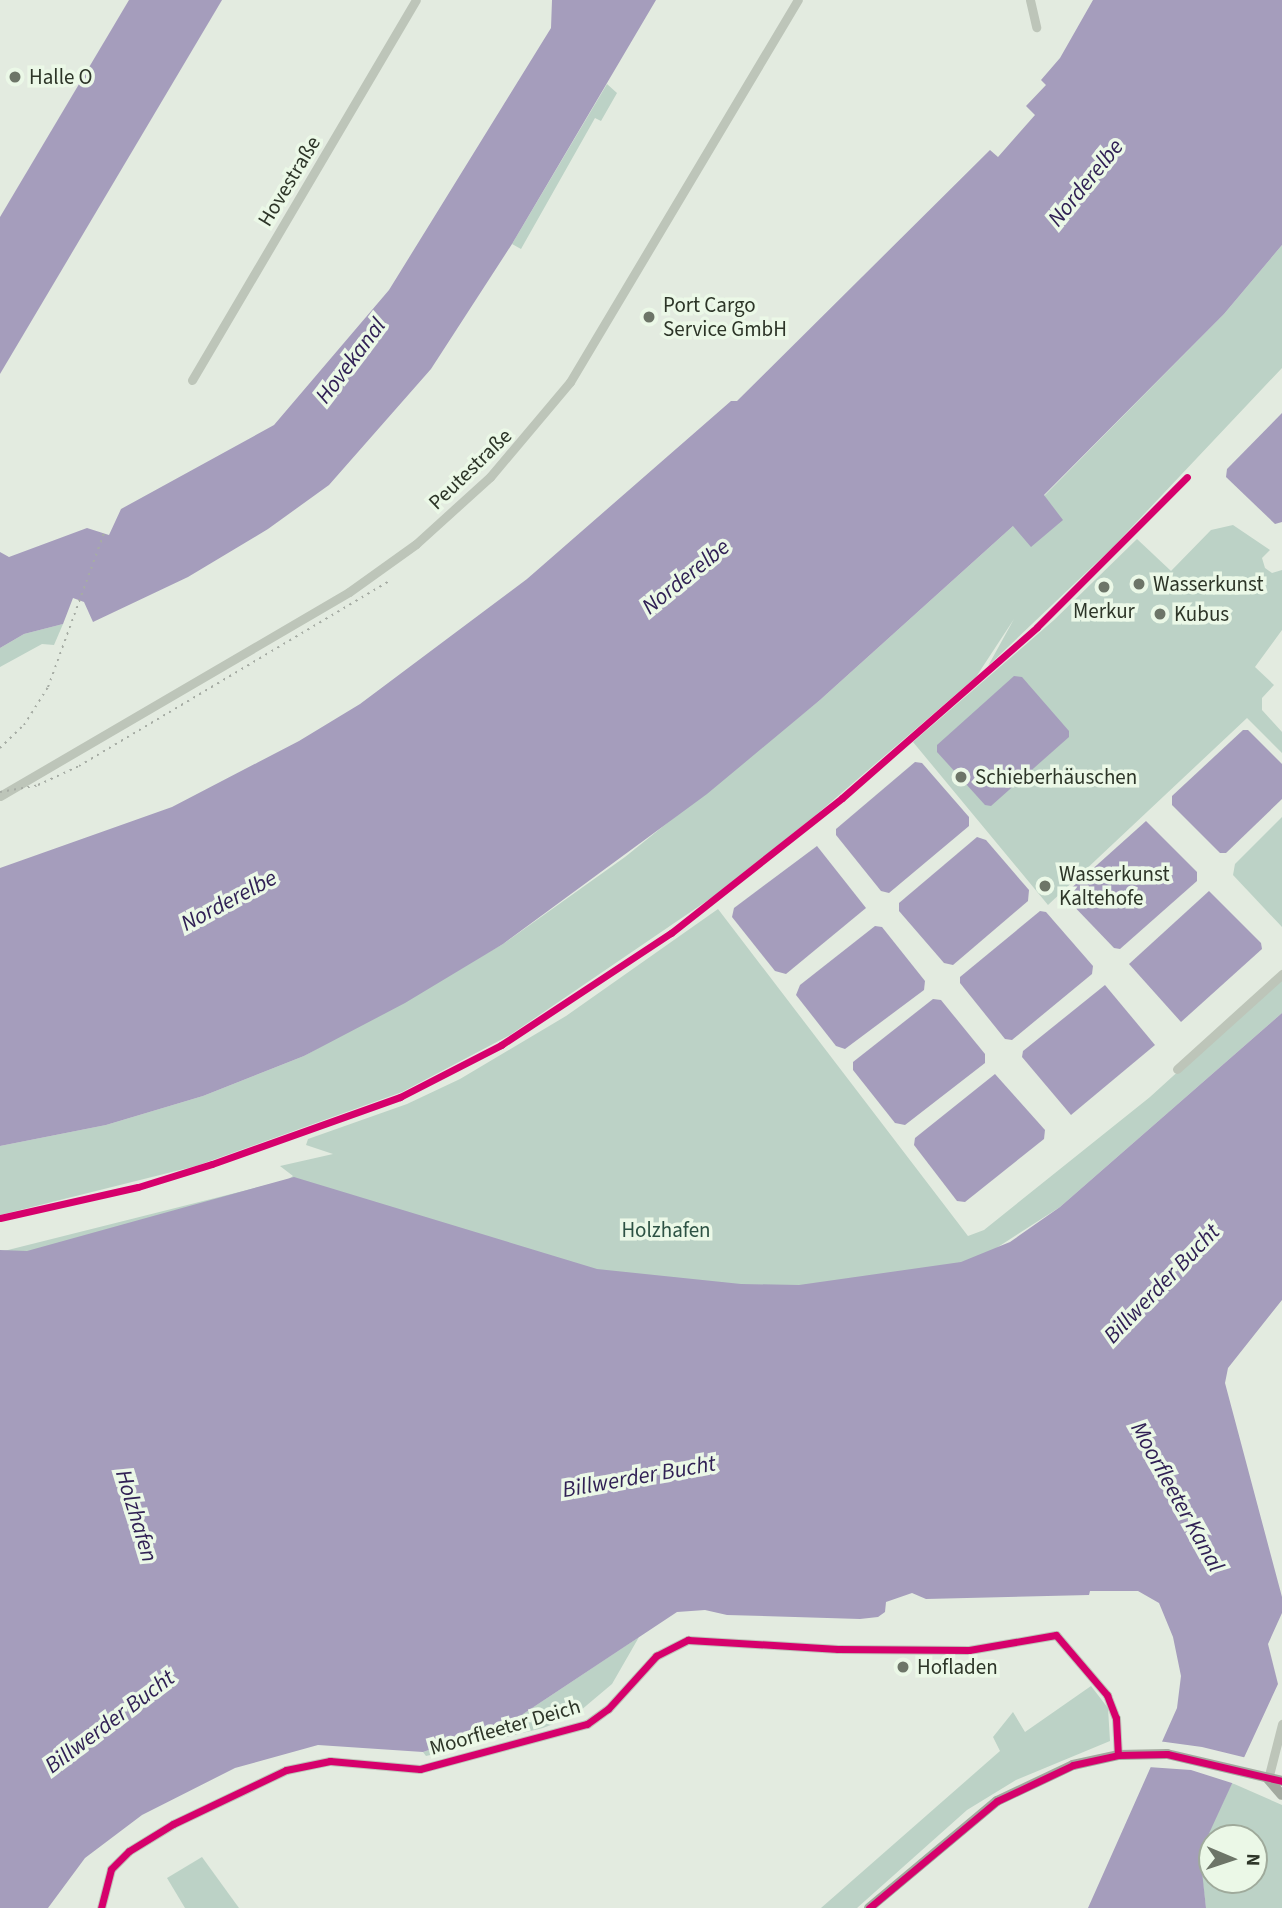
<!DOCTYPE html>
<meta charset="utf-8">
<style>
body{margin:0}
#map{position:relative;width:1282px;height:1908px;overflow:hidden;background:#e3ebe0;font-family:"Source Sans 3",sans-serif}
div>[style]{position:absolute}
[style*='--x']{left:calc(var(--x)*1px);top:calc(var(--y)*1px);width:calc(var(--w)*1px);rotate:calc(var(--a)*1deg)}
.green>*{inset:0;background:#bcd2c6}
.water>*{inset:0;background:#a59dbc}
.pier>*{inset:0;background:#e3ebe0}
.minor>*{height:9px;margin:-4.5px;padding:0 4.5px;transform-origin:4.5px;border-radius:4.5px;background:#bdc5b9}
.major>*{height:10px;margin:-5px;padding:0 5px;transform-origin:5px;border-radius:5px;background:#a2a99f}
.rail>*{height:2px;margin-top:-1px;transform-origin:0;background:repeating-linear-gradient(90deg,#a6aca4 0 2px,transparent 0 7px)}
.cycleway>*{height:7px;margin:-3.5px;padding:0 3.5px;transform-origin:3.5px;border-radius:3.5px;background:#d6006c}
.dots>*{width:19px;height:19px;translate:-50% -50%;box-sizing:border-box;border:4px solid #ebf8e7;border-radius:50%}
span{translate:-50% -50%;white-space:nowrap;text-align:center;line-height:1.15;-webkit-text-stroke:7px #ebf8e7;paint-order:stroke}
.poi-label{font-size:21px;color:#2d3528}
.left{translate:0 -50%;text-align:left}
.street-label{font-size:21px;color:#2d3528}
.park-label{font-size:21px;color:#2d5244}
.water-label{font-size:23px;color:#302054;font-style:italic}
.north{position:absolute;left:1198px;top:1824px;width:70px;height:70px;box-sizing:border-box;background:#ebf8e7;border:2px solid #9faa9b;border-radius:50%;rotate:92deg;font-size:19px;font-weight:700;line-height:28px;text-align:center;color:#2d3528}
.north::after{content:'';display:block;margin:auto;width:24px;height:32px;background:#6d7568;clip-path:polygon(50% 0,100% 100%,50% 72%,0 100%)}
</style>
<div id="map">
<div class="green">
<div style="clip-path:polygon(607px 84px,617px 93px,601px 121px,595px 118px,521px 249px,512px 244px)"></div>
<div style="clip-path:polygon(1282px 245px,1282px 368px,1113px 547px,988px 666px,1014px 619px,976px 677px,816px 815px,714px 896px,510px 1035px,402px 1092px,196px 1166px,0 1215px,0 1146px,106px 1125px,203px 1096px,304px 1056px,503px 944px,625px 857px,820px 700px,1013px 526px,1062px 520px,1044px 496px,1224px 314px)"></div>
<div style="clip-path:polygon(1233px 525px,1270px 550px,1262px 558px,1265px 568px,1272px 573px,1282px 570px,1282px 630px,1255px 667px,1274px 685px,1262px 698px,1262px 710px,1282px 732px,1282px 753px,1247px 718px,1048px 905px,913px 742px,1054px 620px,1137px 539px,1171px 571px,1211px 530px)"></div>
<div style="clip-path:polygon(63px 624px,54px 645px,42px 644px,0 667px,0 648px,24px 634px)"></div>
<div style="clip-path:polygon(1282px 817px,1282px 927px,1233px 875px,1235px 864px)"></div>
<div style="clip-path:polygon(718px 909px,968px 1236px,984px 1230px,1150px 1097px,1282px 977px,1282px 1013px,1060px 1207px,984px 1256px,1013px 1400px,0 1252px,287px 1180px,293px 1176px,280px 1166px,333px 1154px,306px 1145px,308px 1139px,407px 1104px,460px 1079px,566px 1016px)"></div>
<div style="clip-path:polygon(639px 1637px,612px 1684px,574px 1716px,543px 1728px,426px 1756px,423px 1752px,511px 1722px)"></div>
<div style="clip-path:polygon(1091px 1686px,1108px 1708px,1110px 1741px,1016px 1780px,967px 1810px,857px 1908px,821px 1908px,1000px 1751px,993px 1737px,1013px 1712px,1025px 1732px)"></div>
<div style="clip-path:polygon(evenodd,1232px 1783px,1282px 1805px,1282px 1908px,1206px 1908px,1199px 1853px,1232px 1783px,1212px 1838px,1254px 1838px,1254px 1880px,1212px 1880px,1212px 1838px)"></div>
<div style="clip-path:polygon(202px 1857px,239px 1908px,185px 1908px,167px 1878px)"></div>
</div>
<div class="water">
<div style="clip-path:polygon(129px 0,222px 0,0 374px,0 217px)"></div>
<div style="clip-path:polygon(552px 0,656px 0,512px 244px,431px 369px,329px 485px,268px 529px,188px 577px,93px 622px,84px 602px,73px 598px,63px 624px,24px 634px,0 648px,0 552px,9px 557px,87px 528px,109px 535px,121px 509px,274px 425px,389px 290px,551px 28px)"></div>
<div style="clip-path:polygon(1093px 0,1282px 0,1282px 245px,1224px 314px,1044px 495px,1063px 520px,1031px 547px,1013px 526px,820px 700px,707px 794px,503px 944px,405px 1003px,304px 1056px,203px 1096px,106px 1125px,0 1146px,0 868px,172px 807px,299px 741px,360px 704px,527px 579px,731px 401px,737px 401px,990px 150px,998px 157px,1035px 115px,1026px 106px,1046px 85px,1041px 80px,1060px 58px)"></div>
<div style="clip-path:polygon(1282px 413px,1282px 522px,1275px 524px,1226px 477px,1227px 469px)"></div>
<div style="clip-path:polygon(1014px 676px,1022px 677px,1069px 731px,1069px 737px,991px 806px,985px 805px,937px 752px,937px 745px)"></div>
<div style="clip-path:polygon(1243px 730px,1248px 730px,1282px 764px,1282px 799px,1226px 853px,1220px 853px,1172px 805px,1172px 796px)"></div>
<div style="clip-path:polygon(915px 762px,922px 763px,969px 817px,969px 826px,889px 893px,881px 891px,836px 835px,836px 829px)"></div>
<div style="clip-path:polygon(1146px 821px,1197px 872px,1197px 881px,1120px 949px,1114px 948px,1066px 898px,1068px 891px)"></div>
<div style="clip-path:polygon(977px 837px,986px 840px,1029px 890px,1028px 901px,953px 965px,944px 963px,899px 911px,899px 903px)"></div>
<div style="clip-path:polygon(817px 846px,866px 908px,786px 974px,775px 971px,732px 917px,734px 908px)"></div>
<div style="clip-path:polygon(1209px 891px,1261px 943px,1262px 949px,1181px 1022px,1129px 964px)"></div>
<div style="clip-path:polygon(1040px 911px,1046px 912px,1093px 966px,1092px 974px,1012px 1040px,1005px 1039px,960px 983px,960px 977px)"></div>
<div style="clip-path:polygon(875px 926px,882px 927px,925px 981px,924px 990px,845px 1049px,836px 1046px,796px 995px,800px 985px)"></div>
<div style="clip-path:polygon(1105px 985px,1155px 1045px,1071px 1115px,1022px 1057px,1023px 1051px)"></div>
<div style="clip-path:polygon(933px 999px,941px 1000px,985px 1054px,985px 1063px,905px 1125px,895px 1123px,853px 1070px,853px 1062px)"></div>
<div style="clip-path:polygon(1282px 1013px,1282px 1300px,1228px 1368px,1225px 1383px,1282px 1597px,1282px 1613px,1268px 1644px,1278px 1684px,1200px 1853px,1206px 1908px,1088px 1908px,1177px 1708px,1181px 1676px,1173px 1637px,1159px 1603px,1138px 1591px,1090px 1591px,1089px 1595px,926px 1599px,912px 1593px,886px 1602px,885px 1612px,878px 1617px,860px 1619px,727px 1615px,705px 1610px,677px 1612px,511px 1722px,423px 1752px,318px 1745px,235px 1768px,142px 1815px,85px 1858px,48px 1908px,0 1908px,0 1250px,27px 1251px,294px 1177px,597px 1269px,741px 1284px,799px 1285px,961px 1262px,1010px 1242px,1060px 1207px)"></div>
<div style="clip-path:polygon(995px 1074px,1045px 1130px,1044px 1139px,965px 1202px,957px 1201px,914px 1145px,915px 1138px)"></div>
</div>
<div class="pier">
<div style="clip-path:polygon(1158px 1741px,1202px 1747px,1247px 1758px,1235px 1784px,1191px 1770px,1148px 1767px)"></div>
</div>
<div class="minor">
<div style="--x:1030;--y:0;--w:28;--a:77"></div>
<div style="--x:192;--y:380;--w:441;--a:-59.5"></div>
<div style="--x:0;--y:796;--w:404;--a:-30.3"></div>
<div style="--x:349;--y:592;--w:82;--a:-35.6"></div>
<div style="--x:416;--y:544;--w:100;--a:-42.2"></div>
<div style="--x:490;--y:477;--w:124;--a:-49.9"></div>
<div style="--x:570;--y:382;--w:445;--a:-59.2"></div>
<div style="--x:1177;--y:1069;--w:142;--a:-42.1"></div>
<div style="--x:1268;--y:1779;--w:57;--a:-75.7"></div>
<div style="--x:101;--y:1908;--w:40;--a:-75.6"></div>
<div style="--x:111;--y:1869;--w:25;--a:-45"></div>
<div style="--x:129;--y:1851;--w:52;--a:-31.5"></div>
<div style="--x:173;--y:1824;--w:125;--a:-25.5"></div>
<div style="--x:286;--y:1770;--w:45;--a:-11.6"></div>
<div style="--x:330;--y:1761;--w:90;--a:5.1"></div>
<div style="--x:420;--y:1769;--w:173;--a:-15.1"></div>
<div style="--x:587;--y:1724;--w:26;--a:-36"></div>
<div style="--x:608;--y:1709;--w:72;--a:-47.8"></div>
<div style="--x:656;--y:1656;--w:36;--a:-27"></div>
<div style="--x:688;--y:1640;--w:150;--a:3.4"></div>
<div style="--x:838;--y:1649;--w:131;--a:0.4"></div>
<div style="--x:969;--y:1650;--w:88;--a:-9.8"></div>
<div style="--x:1056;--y:1635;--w:79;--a:49.6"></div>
<div style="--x:1107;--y:1695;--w:25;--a:69"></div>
<div style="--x:1116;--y:1718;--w:37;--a:87"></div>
</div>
<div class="major">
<div style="--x:1268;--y:1779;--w:21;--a:49"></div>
<div style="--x:869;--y:1908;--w:167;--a:-39.9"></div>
<div style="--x:997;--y:1801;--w:84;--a:-25.3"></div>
<div style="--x:1073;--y:1765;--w:46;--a:-12.5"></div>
<div style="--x:1118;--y:1755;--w:49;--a:-1.2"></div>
<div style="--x:1167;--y:1754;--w:118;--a:13.2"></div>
</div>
<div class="rail">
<div style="--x:0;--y:748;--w:33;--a:-44"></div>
<div style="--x:24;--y:725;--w:45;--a:-57.7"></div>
<div style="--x:48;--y:687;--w:164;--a:-70"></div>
<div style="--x:0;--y:792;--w:39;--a:-10"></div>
<div style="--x:38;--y:785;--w:45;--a:-24.9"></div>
<div style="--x:79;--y:766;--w:360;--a:-30.8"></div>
</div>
<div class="cycleway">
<div style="--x:0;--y:1218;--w:141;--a:-12.7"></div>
<div style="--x:138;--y:1187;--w:77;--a:-17.3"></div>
<div style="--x:212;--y:1164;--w:200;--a:-19.6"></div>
<div style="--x:400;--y:1097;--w:114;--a:-27.2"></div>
<div style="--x:501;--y:1045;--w:204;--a:-33.4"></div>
<div style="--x:671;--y:933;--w:218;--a:-38.3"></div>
<div style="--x:842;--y:798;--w:259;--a:-41.2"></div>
<div style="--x:1037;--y:627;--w:212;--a:-45"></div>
<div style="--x:101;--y:1908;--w:40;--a:-75.6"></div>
<div style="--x:111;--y:1869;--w:25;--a:-45"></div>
<div style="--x:129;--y:1851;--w:52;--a:-31.5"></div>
<div style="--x:173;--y:1824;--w:125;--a:-25.5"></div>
<div style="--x:286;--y:1770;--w:45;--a:-11.6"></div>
<div style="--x:330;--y:1761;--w:90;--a:5.1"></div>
<div style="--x:420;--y:1769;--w:173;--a:-15.1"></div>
<div style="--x:587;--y:1724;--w:26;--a:-36"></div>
<div style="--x:608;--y:1709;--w:72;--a:-47.8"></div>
<div style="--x:656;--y:1656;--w:36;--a:-27"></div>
<div style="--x:688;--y:1640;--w:150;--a:3.4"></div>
<div style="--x:838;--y:1649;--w:131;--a:0.4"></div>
<div style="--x:969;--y:1650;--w:88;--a:-9.8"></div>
<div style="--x:1056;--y:1635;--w:79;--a:49.6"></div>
<div style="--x:1107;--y:1695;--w:25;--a:69"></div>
<div style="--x:1116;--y:1718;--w:37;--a:87"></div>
<div style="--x:869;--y:1908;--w:167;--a:-39.9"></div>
<div style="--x:997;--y:1801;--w:84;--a:-25.3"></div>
<div style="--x:1073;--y:1765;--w:46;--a:-12.5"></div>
<div style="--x:1118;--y:1755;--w:49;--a:-1.2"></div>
<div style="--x:1167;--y:1754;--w:118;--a:13.2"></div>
</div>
<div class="dots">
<div style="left:15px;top:77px;background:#6d7568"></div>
<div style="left:649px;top:317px;background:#6d7568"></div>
<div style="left:1139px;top:584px;background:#6d7568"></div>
<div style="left:1104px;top:587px;background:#6d7568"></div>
<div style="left:1160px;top:614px;background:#6d7568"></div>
<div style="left:961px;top:777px;background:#6d7568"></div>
<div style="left:1045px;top:886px;background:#6d7568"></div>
<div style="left:903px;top:1667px;background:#6d7568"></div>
</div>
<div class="poi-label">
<span class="left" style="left:29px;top:77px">Halle O</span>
<span class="left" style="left:663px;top:317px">Port Cargo<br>Service GmbH</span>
<span class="left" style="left:1153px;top:584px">Wasserkunst</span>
<span style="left:1104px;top:611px">Merkur</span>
<span class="left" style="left:1174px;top:614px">Kubus</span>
<span class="left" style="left:975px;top:777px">Schieberhäuschen</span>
<span class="left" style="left:1059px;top:886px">Wasserkunst<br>Kaltehofe</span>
<span class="left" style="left:917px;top:1667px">Hofladen</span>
</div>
<div class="street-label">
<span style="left:289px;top:181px;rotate:-59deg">Hovestraße</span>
<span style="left:470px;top:469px;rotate:-44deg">Peutestraße</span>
<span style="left:505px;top:1727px;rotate:-16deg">Moorfleeter Deich</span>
</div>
<div class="park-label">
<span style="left:666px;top:1230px">Holzhafen</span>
</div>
<div class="water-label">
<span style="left:1086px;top:183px;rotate:-51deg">Norderelbe</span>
<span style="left:351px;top:361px;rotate:-53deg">Hovekanal</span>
<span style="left:686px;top:577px;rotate:-39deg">Norderelbe</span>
<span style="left:229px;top:901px;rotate:-28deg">Norderelbe</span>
<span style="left:1162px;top:1284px;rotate:-46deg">Billwerder Bucht</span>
<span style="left:639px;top:1477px;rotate:-10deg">Billwerder Bucht</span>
<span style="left:1177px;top:1497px;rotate:61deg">Moorfleeter Kanal</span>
<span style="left:136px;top:1516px;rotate:73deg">Holzhafen</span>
<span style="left:110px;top:1722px;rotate:-37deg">Billwerder Bucht</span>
</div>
<div class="north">N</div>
</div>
